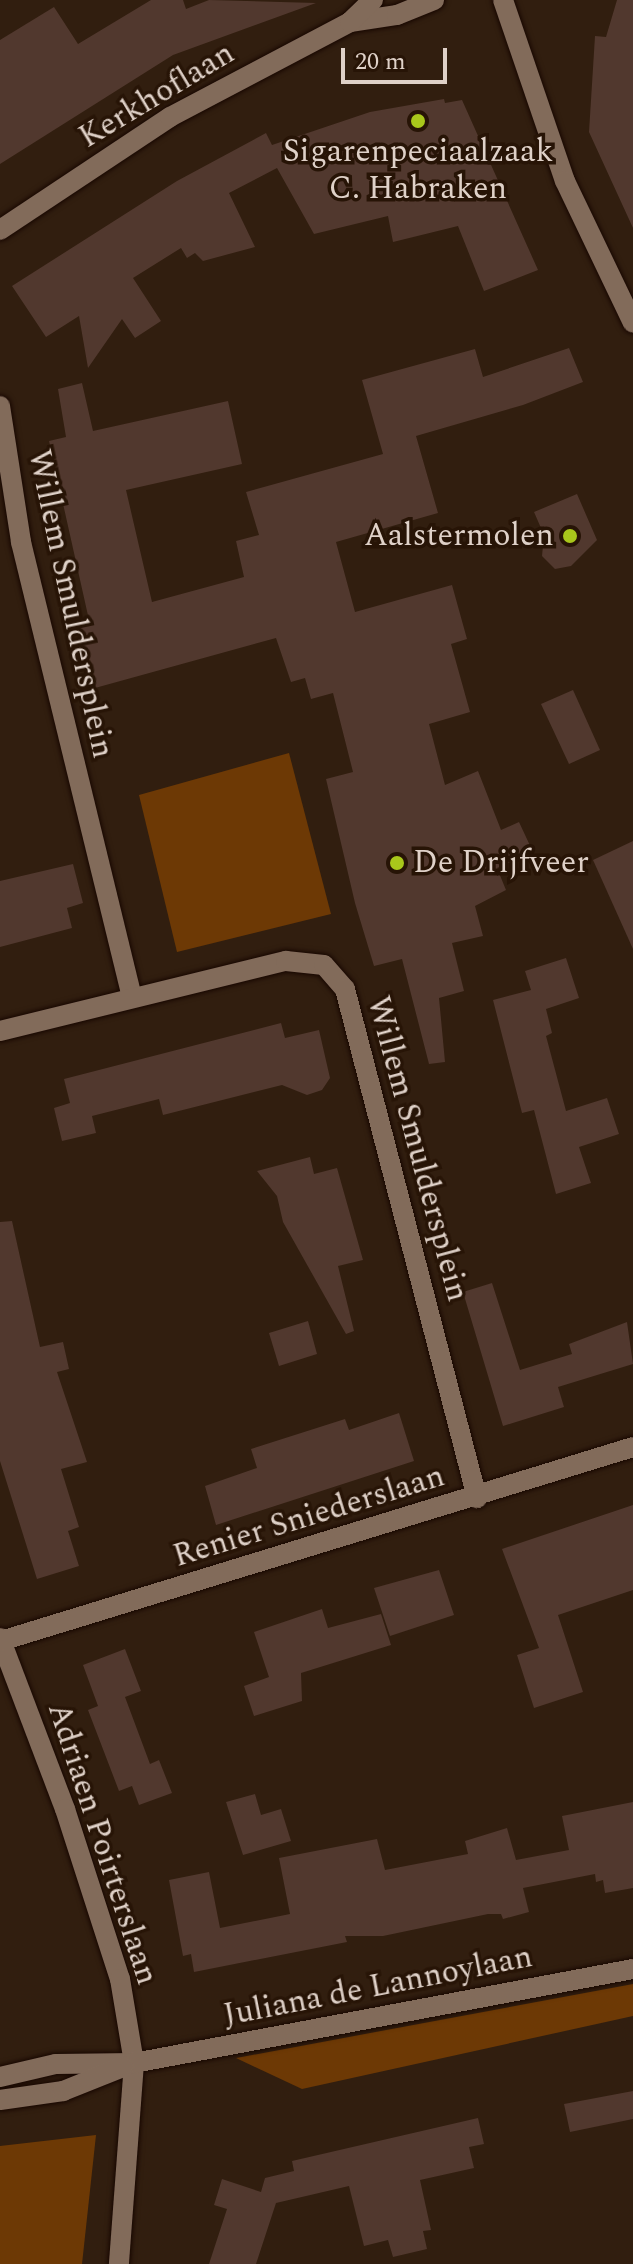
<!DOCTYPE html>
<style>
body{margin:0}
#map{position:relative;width:633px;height:2264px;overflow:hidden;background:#311e0f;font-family:Spectral,serif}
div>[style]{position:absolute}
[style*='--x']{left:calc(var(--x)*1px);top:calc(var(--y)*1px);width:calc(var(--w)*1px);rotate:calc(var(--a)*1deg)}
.green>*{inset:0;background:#6d3905}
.building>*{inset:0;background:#51382e}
.roads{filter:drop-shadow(0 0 2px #180700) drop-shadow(0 0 2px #180700)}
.minor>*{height:20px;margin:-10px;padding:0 10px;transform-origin:10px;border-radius:10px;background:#826b5a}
.tertiary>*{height:20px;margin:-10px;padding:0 10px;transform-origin:10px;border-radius:10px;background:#826b5a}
.dots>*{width:22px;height:22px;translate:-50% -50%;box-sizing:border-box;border:4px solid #271406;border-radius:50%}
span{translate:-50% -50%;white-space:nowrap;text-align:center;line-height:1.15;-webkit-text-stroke:7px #271406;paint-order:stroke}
.street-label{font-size:32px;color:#dfd1c8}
.poi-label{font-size:32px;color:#dfd1c8}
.right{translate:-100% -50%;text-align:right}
.left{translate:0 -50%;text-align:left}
.scale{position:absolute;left:341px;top:48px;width:106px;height:36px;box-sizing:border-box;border:4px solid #dfd1c8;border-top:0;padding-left:10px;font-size:24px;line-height:28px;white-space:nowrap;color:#dfd1c8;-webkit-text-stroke:6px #271406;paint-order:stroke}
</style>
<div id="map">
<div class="green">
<div style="clip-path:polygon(289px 753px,331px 914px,177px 952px,139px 795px)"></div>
<div style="clip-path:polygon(633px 1984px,633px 2016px,302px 2089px,236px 2058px)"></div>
<div style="clip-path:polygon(96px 2135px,82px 2264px,0 2264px,0 2146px)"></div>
</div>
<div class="building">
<div style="clip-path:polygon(151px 0,183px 0,186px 9px,209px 0,316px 3px,173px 55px,0 164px,0 40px,54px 7px,78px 44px)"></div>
<div style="clip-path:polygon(617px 0,633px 0,633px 228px,589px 132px,595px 36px,606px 37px)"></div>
<div style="clip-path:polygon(444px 99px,445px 103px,462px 100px,538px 270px,484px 291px,458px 226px,393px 242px,388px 216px,314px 234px,277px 168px,229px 193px,255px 247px,203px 261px,195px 253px,187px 258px,181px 248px,133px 278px,161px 321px,135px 338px,122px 319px,88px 368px,79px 316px,46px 337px,12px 286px,177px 181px,266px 133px,272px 145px,370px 112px)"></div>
<div style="clip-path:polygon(569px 348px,583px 382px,523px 405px,416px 436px,438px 513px,336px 542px,355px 612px,452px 585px,467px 639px,451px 644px,470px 712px,429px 724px,445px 785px,478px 771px,501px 830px,519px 822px,533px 852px,497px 868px,506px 890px,475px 906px,483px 936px,452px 943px,464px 991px,439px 998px,445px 1062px,429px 1064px,402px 959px,374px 966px,355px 903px,326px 779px,353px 772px,333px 693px,311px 699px,305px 678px,291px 682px,276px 638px,95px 688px,77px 624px,89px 620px,49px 441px,66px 437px,58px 389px,82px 383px,93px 431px,228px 401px,242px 464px,126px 490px,152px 602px,244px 577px,236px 541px,259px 535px,246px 492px,383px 454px,362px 380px,475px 349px,483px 377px)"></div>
<div style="clip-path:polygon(577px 494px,597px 540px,571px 566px,555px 569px,542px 556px,544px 535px,534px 512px)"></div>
<div style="clip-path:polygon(573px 690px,600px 750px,569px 764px,541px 704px)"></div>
<div style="clip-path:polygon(633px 841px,633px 949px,593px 860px)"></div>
<div style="clip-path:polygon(73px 864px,83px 903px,67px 908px,72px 928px,0 947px,0 881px)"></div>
<div style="clip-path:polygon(566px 958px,579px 998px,546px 1009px,552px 1033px,546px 1036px,566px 1111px,607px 1098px,619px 1134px,579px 1147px,591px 1183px,556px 1194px,534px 1110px,522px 1113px,493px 1000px,531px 990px,525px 971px)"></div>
<div style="clip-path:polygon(281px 1023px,285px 1038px,319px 1030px,330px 1078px,322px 1090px,307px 1095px,282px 1085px,163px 1115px,159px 1099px,92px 1116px,96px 1133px,62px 1141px,54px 1108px,70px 1103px,64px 1079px)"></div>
<div style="clip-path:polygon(310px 1157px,314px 1174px,337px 1168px,363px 1260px,338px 1266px,354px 1331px,346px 1334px,283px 1222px,277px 1196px,257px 1171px)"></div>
<div style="clip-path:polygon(12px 1221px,40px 1347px,63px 1342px,69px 1369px,57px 1372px,87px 1462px,61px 1469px,79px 1527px,68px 1531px,79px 1566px,37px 1579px,0 1461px,0 1222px)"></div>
<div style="clip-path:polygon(492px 1283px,520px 1370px,572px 1354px,569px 1344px,627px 1322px,633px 1364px,558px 1387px,564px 1407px,503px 1426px,463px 1292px)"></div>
<div style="clip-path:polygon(308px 1321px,317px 1354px,279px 1366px,269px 1333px)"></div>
<div style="clip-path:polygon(399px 1413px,414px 1461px,216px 1525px,205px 1486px,257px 1468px,251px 1449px,345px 1419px,349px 1430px)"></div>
<div style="clip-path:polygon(633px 1505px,633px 1590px,558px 1615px,583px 1692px,534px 1708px,517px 1655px,539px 1648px,502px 1549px)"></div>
<div style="clip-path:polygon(439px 1570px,454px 1615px,390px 1636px,374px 1588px)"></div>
<div style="clip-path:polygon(322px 1609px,328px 1628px,381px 1614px,391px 1645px,301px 1673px,302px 1701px,254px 1716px,244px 1686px,269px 1677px,254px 1632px)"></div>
<div style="clip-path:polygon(125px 1649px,141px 1691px,125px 1697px,150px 1764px,159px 1760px,172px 1793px,139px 1805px,132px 1786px,119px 1791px,88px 1710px,98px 1706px,83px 1665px)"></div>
<div style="clip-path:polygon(255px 1794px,261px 1815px,281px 1809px,291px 1841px,243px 1855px,226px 1802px)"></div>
<div style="clip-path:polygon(633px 1802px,633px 1888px,605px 1893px,603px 1880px,596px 1882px,595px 1874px,523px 1888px,529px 1912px,503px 1919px,501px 1914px,488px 1914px,383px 1936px,345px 1936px,347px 1942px,194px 1972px,191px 1954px,183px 1956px,169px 1880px,209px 1872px,220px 1928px,290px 1914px,279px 1858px,377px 1839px,385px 1870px,468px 1854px,465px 1841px,507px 1828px,516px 1860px,569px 1850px,562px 1816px)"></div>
<div style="clip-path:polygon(633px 2091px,633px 2119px,570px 2132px,564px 2104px)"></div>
<div style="clip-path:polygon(478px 2118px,484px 2144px,469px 2147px,474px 2168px,420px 2180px,431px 2230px,423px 2231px,427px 2249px,393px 2257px,388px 2240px,364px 2246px,349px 2186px,276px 2203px,256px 2264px,209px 2264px,227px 2209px,214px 2205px,222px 2179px,261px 2192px,265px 2178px,294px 2171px,292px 2161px)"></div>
</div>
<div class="roads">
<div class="minor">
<div style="--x:503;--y:0;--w:191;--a:71.1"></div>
<div style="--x:565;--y:181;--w:157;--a:64.4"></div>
<div style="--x:350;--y:22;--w:48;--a:-8.5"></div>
<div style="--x:397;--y:15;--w:40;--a:-22"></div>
<div style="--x:0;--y:230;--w:204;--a:-33.6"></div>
<div style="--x:170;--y:117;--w:204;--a:-27.8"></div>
<div style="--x:350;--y:22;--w:32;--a:-44"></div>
<div style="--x:0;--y:406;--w:138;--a:81.2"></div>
<div style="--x:21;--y:542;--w:469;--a:76.3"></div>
<div style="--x:0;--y:1031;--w:294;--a:-13.8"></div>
<div style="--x:286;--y:961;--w:38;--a:6"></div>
<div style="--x:324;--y:965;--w:32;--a:49"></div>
<div style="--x:345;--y:989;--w:526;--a:75.46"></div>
<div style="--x:0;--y:1638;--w:183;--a:69.2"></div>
<div style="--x:65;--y:1809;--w:179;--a:72.1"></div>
<div style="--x:120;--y:1979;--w:85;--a:80.5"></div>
<div style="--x:134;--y:2063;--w:202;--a:94.3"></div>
<div style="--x:1;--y:1641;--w:661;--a:-17.06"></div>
</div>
<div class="tertiary">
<div style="--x:0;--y:2077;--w:57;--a:-13.1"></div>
<div style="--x:56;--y:2064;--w:78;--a:-0.7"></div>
<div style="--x:134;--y:2063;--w:508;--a:-10.67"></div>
<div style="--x:0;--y:2100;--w:64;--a:-8.1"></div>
<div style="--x:63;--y:2091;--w:65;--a:-21.8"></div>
</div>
</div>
<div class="dots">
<div style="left:418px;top:121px;background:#a9c71b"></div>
<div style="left:570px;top:536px;background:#a9c71b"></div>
<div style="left:397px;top:863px;background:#a9c71b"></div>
</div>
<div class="street-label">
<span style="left:157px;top:96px;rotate:-31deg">Kerkhoflaan</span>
<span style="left:70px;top:604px;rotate:78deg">Willem Smuldersplein</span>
<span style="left:417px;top:1149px;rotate:75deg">Willem Smuldersplein</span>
<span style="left:309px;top:1517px;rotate:-17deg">Renier Sniederslaan</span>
<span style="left:102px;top:1844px;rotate:72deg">Adriaen Poirterslaan</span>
<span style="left:378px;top:1987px;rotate:-11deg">Juliana de Lannoylaan</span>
</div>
<div class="poi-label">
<span style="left:418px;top:171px">Sigarenpeciaalzaak<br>C. Habraken</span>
<span class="right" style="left:554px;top:536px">Aalstermolen</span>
<span class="left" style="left:413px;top:863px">De Drijfveer</span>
</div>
<div class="scale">20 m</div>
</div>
